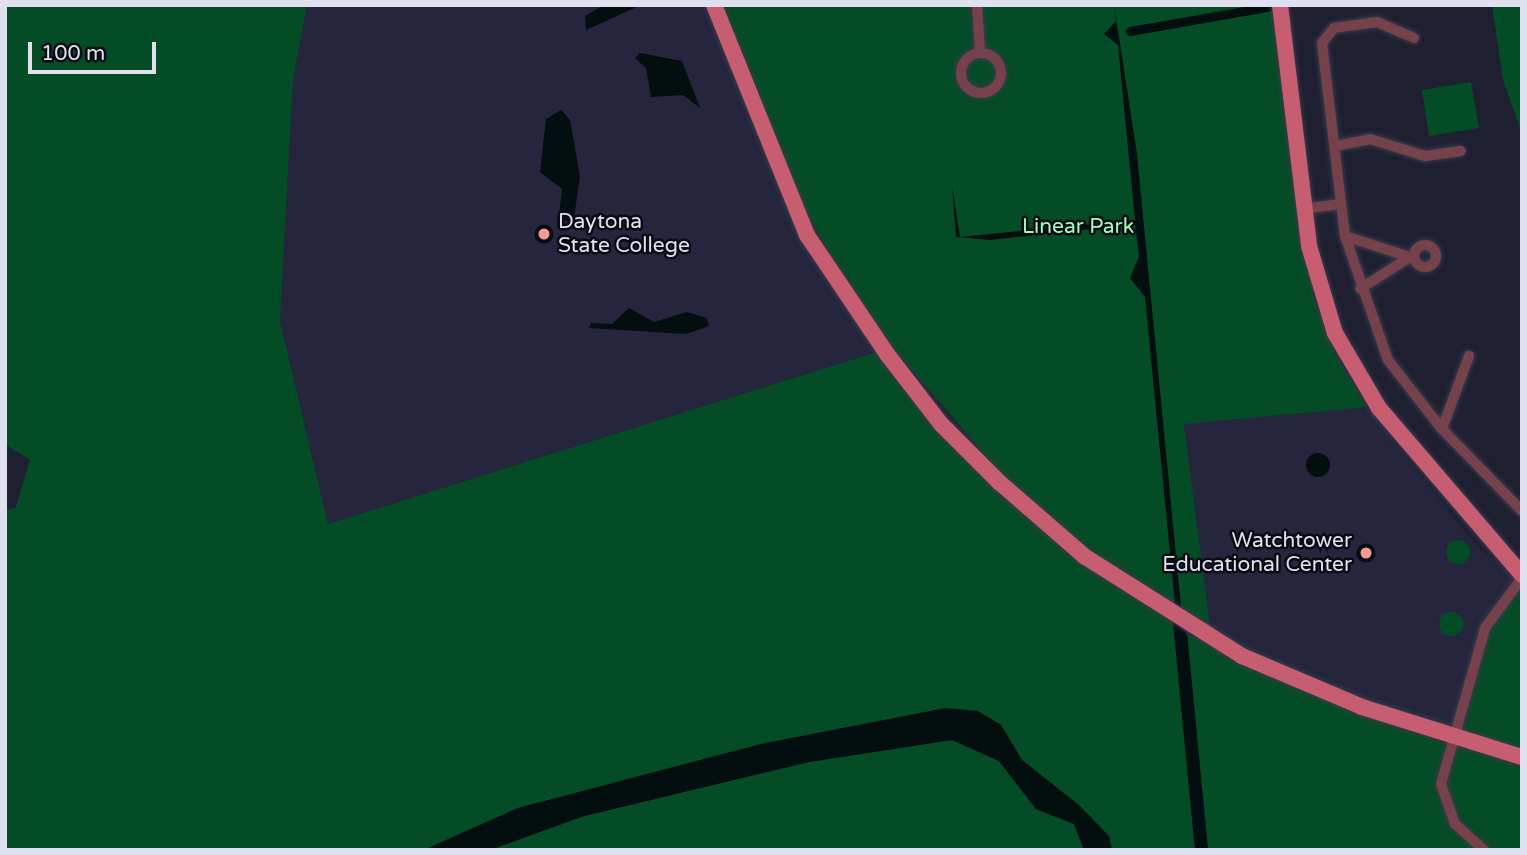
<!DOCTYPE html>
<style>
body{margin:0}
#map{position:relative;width:1527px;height:855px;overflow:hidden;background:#1f1f32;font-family:"Varela Round",sans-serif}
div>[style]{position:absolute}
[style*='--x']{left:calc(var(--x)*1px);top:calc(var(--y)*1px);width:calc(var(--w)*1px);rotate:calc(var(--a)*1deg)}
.built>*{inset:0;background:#25253e}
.green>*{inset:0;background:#044c26}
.round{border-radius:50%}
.water>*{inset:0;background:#030e0f}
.canal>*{height:9px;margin:-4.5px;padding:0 4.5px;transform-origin:4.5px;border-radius:4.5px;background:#030e0f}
.roads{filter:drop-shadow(0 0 2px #3a3a4c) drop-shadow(0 0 2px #3a3a4c)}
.minor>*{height:10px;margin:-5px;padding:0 5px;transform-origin:5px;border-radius:5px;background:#75414a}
.minor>.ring{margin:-5px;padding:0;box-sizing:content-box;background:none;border:10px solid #75414a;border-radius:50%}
.primary>*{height:16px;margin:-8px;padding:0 8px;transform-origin:8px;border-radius:8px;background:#c75d71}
.dots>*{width:19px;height:19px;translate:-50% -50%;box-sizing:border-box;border:4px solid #0a0a12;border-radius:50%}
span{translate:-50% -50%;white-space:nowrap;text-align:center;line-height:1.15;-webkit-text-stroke:5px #0a0a12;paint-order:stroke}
.poi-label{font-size:21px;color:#e0e1ef}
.left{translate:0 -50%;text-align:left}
.right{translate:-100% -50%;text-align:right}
.park-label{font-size:21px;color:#9dfebb}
.frame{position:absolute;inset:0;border:7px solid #e0e1ef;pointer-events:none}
.scale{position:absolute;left:28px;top:42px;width:128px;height:32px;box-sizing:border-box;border:4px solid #e0e1ef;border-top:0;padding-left:9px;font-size:21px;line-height:24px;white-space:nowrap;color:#e0e1ef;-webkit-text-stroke:5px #0a0a12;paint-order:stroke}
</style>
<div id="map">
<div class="built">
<div style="clip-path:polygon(307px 5px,708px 5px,780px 190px,827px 278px,880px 351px,328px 524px,280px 321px,293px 80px)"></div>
<div style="clip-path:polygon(1367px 407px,1478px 548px,1522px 582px,1470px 696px,1461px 734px,1364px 703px,1211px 634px,1184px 423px)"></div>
</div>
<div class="green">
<div style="clip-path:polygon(5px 5px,307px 5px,293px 80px,280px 321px,328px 524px,880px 351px,937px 426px,1173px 622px,1195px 850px,1112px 850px,1108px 836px,1022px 760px,1001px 725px,946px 708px,761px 744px,518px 808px,424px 850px,5px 850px,5px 511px,16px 507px,30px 460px,5px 444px)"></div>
<div style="clip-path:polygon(720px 5px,1275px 5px,1313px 294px,1334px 351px,1367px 407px,1184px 424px,1211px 634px,1110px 568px,1007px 480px,866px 317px,792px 188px)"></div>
<div style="clip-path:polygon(1492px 5px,1522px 5px,1522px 133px,1503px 80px)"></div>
<div style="clip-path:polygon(1471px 82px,1479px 128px,1429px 136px,1422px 90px)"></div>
<div class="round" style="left:1446px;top:540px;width:24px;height:24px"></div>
<div style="clip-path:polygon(1522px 583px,1522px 751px,1461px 734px,1494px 616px)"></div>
<div class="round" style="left:1439px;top:612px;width:24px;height:24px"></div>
<div style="clip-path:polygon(1187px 633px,1269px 675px,1446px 744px,1522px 761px,1522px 850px,1208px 850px)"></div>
<div style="clip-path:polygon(952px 740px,999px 761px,1036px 809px,1074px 824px,1084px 850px,490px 850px,584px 816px,809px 762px)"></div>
</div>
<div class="water">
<div style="clip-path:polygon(604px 5px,641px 5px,586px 30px,585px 16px)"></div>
<div style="clip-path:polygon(1114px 5px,1137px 154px,1181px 607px,1175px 604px,1145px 297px,1130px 278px,1139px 256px,1135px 224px,991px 240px,956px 237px,952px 185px,960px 237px,1135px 220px,1118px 45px,1104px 34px,1116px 21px)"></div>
<div style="clip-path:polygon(640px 53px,682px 61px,700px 108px,683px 95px,651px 97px,646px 68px,635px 58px)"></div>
<div style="clip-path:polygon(561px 110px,570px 120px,580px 176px,573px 225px,559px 216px,562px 189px,540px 172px,546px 119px)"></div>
<div style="clip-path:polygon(629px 308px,654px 322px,687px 312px,707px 318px,709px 326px,686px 334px,589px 328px,591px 323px,612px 324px)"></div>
<div class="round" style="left:1306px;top:453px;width:24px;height:24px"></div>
<div style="clip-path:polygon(1173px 622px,1187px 633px,1208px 850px,1195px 850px)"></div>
<div style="clip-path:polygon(946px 708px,978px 711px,1001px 725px,1022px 760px,1079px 805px,1109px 836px,1112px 850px,1084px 850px,1074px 824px,1036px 809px,999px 761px,952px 740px,809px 762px,584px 816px,490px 850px,424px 850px,518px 808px,761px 744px)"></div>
</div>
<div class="canal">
<div style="--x:1130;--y:31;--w:140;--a:-9.9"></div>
</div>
<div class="roads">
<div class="minor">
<div style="--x:977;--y:5;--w:48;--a:86.4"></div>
<div style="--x:1414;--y:38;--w:40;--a:-156.6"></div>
<div style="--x:1377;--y:22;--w:43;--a:172.1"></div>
<div style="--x:1334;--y:28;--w:19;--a:129"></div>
<div style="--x:1322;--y:43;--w:194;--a:83.2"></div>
<div style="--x:1345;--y:236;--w:131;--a:70.9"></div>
<div style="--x:1388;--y:360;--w:88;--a:52"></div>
<div style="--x:1442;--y:429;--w:115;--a:45.7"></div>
<div class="ring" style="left:961px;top:53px;width:30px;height:30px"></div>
<div style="--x:1335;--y:146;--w:36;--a:-11"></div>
<div style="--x:1370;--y:139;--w:58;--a:17.2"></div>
<div style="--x:1425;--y:156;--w:36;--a:-8"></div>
<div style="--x:1304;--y:209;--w:36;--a:-8"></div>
<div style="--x:1345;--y:236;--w:68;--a:17.9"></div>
<div style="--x:1410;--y:257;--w:59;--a:147.4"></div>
<div class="ring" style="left:1414px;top:245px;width:12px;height:12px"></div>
<div style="--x:1442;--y:429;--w:78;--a:-69.7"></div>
<div style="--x:1484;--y:850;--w:39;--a:-138"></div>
<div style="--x:1455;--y:824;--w:42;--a:-109.3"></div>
<div style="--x:1441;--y:784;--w:162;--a:-74.2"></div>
<div style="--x:1485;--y:628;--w:62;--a:-53.5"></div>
</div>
<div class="primary">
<div style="--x:714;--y:5;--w:248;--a:68"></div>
<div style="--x:807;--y:235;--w:143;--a:56.1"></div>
<div style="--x:887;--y:354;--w:88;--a:52.4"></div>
<div style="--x:941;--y:424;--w:82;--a:45"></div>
<div style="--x:999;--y:482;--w:113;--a:41"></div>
<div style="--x:1084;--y:556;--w:187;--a:32.3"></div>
<div style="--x:1242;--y:656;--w:130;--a:23"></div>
<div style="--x:1362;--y:707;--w:168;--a:17.4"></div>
<div style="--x:1280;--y:5;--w:243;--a:83.1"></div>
<div style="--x:1309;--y:246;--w:91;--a:73.4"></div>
<div style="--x:1335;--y:333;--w:87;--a:59.6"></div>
<div style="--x:1379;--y:408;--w:220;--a:49.4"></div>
</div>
</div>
<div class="dots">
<div style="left:544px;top:234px;background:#f59c90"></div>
<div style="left:1366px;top:553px;background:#f59c90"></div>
</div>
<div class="poi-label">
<span class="left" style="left:558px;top:234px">Daytona<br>State College</span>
<span class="right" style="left:1352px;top:553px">Watchtower<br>Educational Center</span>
</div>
<div class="park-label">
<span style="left:1078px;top:227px">Linear Park</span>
</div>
<div class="frame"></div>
<div class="scale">100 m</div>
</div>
